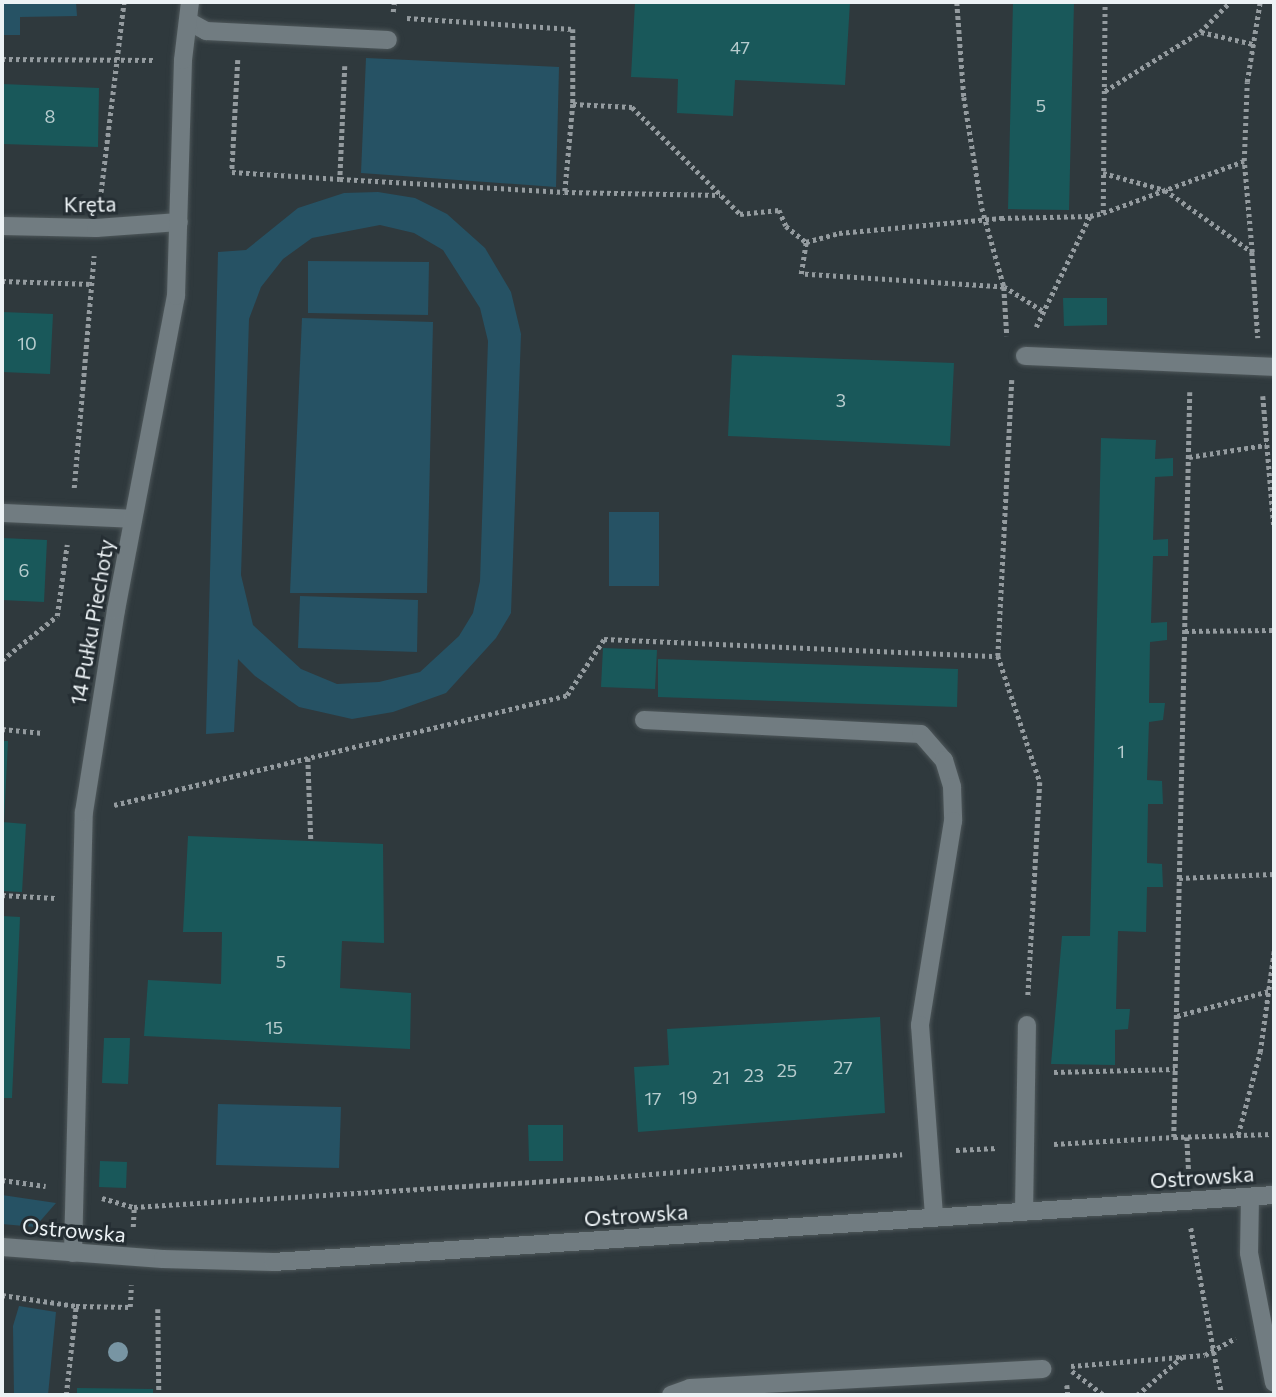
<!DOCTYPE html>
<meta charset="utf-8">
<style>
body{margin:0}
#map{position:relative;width:1276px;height:1397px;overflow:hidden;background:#2f393d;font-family:Commissioner,sans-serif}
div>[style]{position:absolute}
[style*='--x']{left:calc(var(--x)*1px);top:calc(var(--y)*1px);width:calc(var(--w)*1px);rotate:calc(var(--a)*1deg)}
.green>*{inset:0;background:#265264}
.building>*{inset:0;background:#19585a}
.path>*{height:4.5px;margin-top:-2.25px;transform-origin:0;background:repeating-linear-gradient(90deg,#949b9f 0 3.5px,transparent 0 7px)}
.roads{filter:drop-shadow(0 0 2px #4e575a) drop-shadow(0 0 2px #4e575a)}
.lane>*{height:18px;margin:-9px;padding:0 9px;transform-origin:9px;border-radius:9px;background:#717c81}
.street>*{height:18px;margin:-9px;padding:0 9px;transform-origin:9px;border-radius:9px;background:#717c81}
.secondary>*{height:18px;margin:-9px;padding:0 9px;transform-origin:9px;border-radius:9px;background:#717c81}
.trees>*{width:20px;height:20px;margin:-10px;border-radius:50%;background:#7895a3}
span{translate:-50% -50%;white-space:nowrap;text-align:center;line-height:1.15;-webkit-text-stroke:6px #252e33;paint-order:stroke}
.number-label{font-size:18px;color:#b7ccce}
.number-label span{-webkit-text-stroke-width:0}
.street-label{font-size:21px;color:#ecf2f5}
.frame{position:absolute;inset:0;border:4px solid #ecf2f5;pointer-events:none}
</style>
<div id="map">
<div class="green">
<div style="clip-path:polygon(2px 2px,76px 2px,77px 16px,20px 17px,20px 35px,2px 35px)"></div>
<div style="clip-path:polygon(366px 58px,559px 67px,556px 187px,361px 173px)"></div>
<div style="clip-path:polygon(evenodd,378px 192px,415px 198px,447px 214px,485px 248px,511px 292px,521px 334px,511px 613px,496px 638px,446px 693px,393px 712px,352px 719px,299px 707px,255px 676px,238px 659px,234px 732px,206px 734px,218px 252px,246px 250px,298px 208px,344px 193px,378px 192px,380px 225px,414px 233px,443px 250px,480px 308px,488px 341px,480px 581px,473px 613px,459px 636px,420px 672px,379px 682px,337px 684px,301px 669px,253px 625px,241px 575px,249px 319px,261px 287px,283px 259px,312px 238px,380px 225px)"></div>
<div style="clip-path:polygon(308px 261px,429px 262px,428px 315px,308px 313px)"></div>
<div style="clip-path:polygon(302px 318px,433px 322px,427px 593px,290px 593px)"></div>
<div style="clip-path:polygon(609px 512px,659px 512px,659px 586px,609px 586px)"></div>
<div style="clip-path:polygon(300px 596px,418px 600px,417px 652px,298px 648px)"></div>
<div style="clip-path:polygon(218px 1104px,341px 1107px,339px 1168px,216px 1165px)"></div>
<div style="clip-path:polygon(2px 1195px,56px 1203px,35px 1227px,2px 1224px)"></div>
<div style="clip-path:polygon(19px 1306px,56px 1312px,48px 1395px,14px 1395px,13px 1326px)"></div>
</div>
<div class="building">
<div style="clip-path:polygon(635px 2px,850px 2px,845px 85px,735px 80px,733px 116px,677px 113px,678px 79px,631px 77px)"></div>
<div style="clip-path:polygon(1013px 2px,1074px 2px,1069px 210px,1008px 209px)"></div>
<div style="clip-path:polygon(2px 84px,99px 88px,98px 147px,2px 144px)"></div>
<div style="clip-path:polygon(1063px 298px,1107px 298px,1107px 325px,1064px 326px)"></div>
<div style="clip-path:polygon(2px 312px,53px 314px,50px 374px,2px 372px)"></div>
<div style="clip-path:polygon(732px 355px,954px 363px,950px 446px,728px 436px)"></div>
<div style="clip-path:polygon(1101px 438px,1156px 440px,1155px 459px,1173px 458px,1173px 476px,1155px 477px,1153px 540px,1168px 539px,1168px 556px,1153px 556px,1151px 623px,1167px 622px,1167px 640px,1150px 642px,1149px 703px,1165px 703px,1163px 720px,1149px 722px,1147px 780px,1162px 781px,1163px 804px,1148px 804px,1147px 863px,1162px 864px,1163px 887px,1147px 887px,1146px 932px,1118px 931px,1116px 1009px,1130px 1009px,1128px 1029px,1115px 1030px,1115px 1065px,1051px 1064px,1062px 936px,1090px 936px)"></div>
<div style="clip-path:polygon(2px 538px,47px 540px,44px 602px,2px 600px)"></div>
<div style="clip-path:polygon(603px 648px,657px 650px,655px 689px,601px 687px)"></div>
<div style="clip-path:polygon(658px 659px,958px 669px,957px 707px,658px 697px)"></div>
<div style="clip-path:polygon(2px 741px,8px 741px,4px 822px,2px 822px)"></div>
<div style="clip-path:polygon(2px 822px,26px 824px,22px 892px,2px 891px)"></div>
<div style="clip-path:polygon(188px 836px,383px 844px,384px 943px,342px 941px,340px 988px,411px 993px,410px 1049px,144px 1036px,148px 980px,221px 984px,222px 932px,183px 932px)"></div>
<div style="clip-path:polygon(2px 916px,20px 917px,12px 1098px,2px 1098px)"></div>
<div style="clip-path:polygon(880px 1017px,885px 1113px,638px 1132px,634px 1067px,669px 1065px,667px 1029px)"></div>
<div style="clip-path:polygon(104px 1038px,130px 1038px,128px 1084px,102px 1083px)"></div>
<div style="clip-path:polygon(528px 1125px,563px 1125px,563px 1161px,529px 1161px)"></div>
<div style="clip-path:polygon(100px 1161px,127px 1162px,126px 1188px,99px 1187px)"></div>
<div style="clip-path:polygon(77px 1388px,153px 1389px,153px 1395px,77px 1395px)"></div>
</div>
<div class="path">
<div style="--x:957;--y:2;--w:95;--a:85.8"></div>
<div style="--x:964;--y:97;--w:112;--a:80.8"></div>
<div style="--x:982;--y:208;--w:82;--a:74.4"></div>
<div style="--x:1004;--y:287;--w:49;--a:86.5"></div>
<div style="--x:393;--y:12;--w:10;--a:-84"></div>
<div style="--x:407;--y:18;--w:166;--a:3.8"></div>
<div style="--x:573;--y:29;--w:75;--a:90"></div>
<div style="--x:573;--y:104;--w:59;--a:2.9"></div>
<div style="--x:632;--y:107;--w:152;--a:44.7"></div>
<div style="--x:740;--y:214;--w:39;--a:-6"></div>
<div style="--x:779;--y:210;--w:17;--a:66"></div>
<div style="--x:786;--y:226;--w:26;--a:39"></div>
<div style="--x:1201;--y:32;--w:53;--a:13"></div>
<div style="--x:2;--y:59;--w:153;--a:0.4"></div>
<div style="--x:238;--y:60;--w:112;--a:93.1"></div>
<div style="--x:232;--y:172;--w:108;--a:3.7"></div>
<div style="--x:345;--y:66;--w:113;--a:92.5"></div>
<div style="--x:340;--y:179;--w:225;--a:3.3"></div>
<div style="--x:1105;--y:91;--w:112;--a:-31.8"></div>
<div style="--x:1200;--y:32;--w:42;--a:-45"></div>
<div style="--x:573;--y:104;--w:88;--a:95.2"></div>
<div style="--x:565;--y:192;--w:155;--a:1.1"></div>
<div style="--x:1103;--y:173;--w:64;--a:15.3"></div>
<div style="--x:1165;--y:190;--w:107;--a:35.5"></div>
<div style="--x:1252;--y:252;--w:91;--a:-95"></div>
<div style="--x:100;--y:199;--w:198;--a:-83.1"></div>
<div style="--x:1103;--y:213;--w:150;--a:-20.2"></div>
<div style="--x:1244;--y:161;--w:79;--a:-87.8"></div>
<div style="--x:1247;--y:82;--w:81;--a:-80.8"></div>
<div style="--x:1252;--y:252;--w:86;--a:86"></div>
<div style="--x:2;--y:281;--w:90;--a:1.9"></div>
<div style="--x:1042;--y:311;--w:45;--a:-147.7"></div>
<div style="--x:1004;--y:287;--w:203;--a:-176.3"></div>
<div style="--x:801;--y:274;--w:32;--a:-81"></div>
<div style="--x:806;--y:242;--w:34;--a:-15"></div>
<div style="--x:839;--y:233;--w:163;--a:-5.3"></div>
<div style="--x:1001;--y:218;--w:89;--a:-1.3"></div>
<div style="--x:1036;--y:327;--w:123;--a:-64.1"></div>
<div style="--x:1090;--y:216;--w:13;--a:-13"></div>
<div style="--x:1103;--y:213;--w:211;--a:-89.5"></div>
<div style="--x:1012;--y:380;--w:276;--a:92.9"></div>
<div style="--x:998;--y:656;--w:133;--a:71.6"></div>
<div style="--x:1040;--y:782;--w:214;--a:93.2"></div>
<div style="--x:1190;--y:392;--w:745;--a:91.23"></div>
<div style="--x:1174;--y:1137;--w:100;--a:-1.7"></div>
<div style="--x:1263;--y:396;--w:131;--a:85.2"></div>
<div style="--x:1189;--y:457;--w:78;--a:-8.9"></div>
<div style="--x:74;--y:488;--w:233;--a:-85.1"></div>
<div style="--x:1185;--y:631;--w:89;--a:-0.6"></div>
<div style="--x:2;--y:660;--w:70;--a:-38.7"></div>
<div style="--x:57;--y:616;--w:72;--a:-82"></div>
<div style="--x:2;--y:729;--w:41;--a:5.6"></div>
<div style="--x:308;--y:758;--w:83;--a:87.9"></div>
<div style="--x:114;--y:805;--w:466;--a:-13.6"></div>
<div style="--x:567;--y:695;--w:67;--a:-56.5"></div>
<div style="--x:604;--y:639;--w:394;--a:2.5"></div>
<div style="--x:1179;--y:878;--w:95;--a:-2.4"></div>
<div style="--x:2;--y:895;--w:53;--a:3.2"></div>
<div style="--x:1177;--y:1016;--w:95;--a:-15.2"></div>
<div style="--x:1054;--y:1072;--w:121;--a:-1.4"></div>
<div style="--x:1238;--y:1135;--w:86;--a:-75.2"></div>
<div style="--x:1260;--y:1052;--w:102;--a:-82.1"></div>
<div style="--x:1187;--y:1137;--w:37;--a:87"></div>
<div style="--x:1054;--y:1144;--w:120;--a:-3.3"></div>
<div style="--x:956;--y:1150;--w:41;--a:-2.8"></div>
<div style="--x:2;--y:1180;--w:44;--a:7.8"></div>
<div style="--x:102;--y:1198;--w:33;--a:16"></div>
<div style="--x:134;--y:1207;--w:467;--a:-3.6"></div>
<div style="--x:600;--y:1178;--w:303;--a:-4.5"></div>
<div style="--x:133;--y:1227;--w:20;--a:-87"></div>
<div style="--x:1191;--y:1228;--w:170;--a:79.5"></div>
<div style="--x:2;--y:1295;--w:75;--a:8.5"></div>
<div style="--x:158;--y:1309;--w:86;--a:89.3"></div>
<div style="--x:1071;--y:1366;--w:134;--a:-4.7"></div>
<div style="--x:1205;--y:1355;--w:35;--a:-29"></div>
<div style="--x:1072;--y:1371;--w:40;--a:37"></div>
<div style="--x:1067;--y:1385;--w:10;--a:84"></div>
<div style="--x:66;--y:1395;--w:90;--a:-83.6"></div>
<div style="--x:76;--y:1306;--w:54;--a:1.1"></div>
<div style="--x:130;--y:1307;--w:22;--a:-87"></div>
<div style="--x:1137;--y:1395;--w:59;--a:-40.2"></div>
</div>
<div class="roads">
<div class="lane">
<div style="--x:188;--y:21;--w:21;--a:29"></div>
<div style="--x:206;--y:31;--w:182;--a:2.8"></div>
<div style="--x:1025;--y:356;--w:249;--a:2.5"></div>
<div style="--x:2;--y:513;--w:131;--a:2.6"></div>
<div style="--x:644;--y:720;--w:277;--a:2.9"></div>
<div style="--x:921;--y:734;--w:35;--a:49"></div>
<div style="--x:944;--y:760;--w:28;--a:73"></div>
<div style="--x:952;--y:787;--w:34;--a:88"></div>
<div style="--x:953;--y:821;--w:207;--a:99.2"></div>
<div style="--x:920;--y:1025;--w:192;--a:85.8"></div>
<div style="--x:1024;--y:1212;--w:187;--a:-89.1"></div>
<div style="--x:671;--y:1395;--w:20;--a:-20"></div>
<div style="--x:690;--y:1388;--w:353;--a:-3.1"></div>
</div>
<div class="street">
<div style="--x:2;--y:226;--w:94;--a:1.2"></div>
<div style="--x:96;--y:228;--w:83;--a:-4.1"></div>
<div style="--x:1250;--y:1197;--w:56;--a:91"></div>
<div style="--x:1249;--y:1253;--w:132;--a:79.1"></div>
<div style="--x:73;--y:1253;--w:441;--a:-88.6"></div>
<div style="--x:84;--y:812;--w:205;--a:-81"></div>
<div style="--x:116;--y:610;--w:320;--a:-79.2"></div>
<div style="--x:176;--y:296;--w:236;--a:-88.3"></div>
<div style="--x:183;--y:60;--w:58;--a:-83.1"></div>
</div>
<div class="secondary">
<div style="--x:2;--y:1247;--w:161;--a:4.3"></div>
<div style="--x:163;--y:1259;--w:110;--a:1.6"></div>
<div style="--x:273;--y:1262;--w:1003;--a:-3.83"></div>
</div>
</div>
<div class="trees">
<div style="left:118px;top:1352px"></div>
</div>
<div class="number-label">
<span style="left:740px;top:47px">47</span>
<span style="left:1041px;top:105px">5</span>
<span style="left:50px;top:116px">8</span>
<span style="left:27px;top:343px">10</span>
<span style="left:841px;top:400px">3</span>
<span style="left:24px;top:570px">6</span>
<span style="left:1121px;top:751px">1</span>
<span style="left:281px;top:961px">5</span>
<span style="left:274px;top:1027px">15</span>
<span style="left:843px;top:1067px">27</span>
<span style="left:787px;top:1070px">25</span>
<span style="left:754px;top:1075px">23</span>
<span style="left:721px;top:1077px">21</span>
<span style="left:688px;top:1097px">19</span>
<span style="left:653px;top:1098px">17</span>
</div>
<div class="street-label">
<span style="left:90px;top:204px;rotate:-1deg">Kręta</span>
<span style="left:92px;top:622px;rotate:-80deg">14 Pułku Piechoty</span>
<span style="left:1202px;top:1177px;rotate:-4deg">Ostrowska</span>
<span style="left:636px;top:1215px;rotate:-4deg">Ostrowska</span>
<span style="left:74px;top:1230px;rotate:5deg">Ostrowska</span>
</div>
<div class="frame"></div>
</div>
